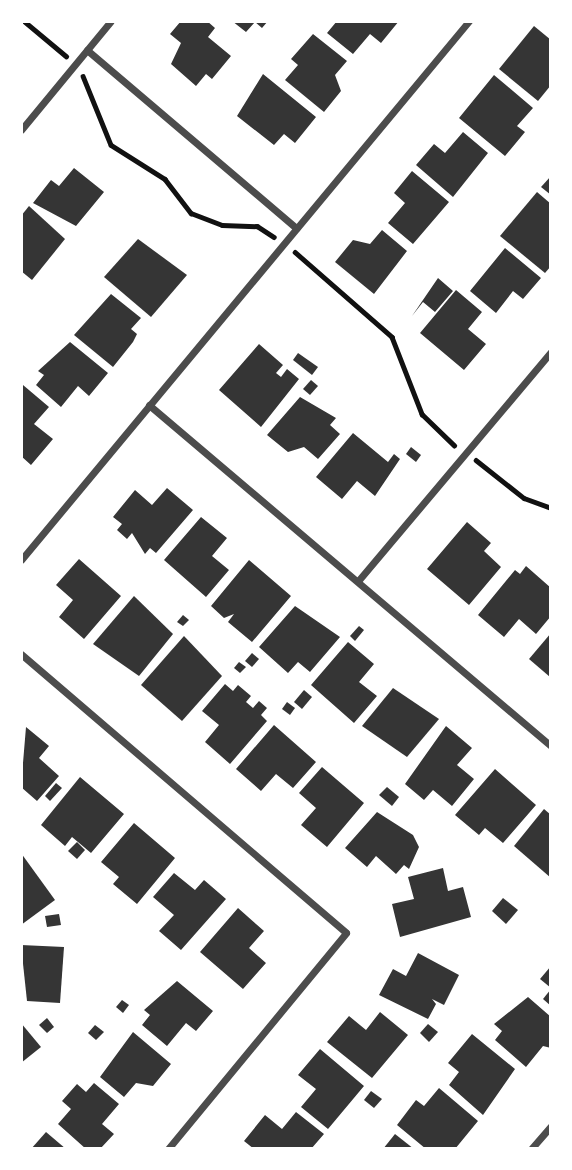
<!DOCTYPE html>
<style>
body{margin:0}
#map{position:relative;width:572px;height:1170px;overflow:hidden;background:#fff;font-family:"Archivo Narrow",sans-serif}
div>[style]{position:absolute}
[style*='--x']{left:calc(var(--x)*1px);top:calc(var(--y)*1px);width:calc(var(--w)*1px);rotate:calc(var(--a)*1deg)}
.building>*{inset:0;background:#353535}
.path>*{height:4.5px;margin:-2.25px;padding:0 2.25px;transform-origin:2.25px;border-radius:2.25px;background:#111}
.minor>*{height:7px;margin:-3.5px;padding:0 3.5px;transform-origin:3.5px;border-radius:3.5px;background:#4c4c4c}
span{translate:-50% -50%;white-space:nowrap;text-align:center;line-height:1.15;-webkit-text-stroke:5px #fff;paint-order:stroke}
.frame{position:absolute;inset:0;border:23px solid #fff;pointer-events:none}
</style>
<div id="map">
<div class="building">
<div style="clip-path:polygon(181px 21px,207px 21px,215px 28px,208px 37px,231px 56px,212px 79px,206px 74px,196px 86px,171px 64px,181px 43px,170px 34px)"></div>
<div style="clip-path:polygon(232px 21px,268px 21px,262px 28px,255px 22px,246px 32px)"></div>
<div style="clip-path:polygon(337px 21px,399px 21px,381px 43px,370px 34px,353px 54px,327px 33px)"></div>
<div style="clip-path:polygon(534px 26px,551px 40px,551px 85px,538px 101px,499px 69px)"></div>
<div style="clip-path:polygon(313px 34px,347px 61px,335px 75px,341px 91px,324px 112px,285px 80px,298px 65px,291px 59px)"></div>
<div style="clip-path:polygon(263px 74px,316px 117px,295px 143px,284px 134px,274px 145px,237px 116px)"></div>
<div style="clip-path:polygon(494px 75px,533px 108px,517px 126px,525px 132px,505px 156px,459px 118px)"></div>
<div style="clip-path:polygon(463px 132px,488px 153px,453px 197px,416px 165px,434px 144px,445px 153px)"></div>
<div style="clip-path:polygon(74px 168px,104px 192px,76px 226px,33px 203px,51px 180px,59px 186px)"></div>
<div style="clip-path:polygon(412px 171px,449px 202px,413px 244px,388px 223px,405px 203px,394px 193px)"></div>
<div style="clip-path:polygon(551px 176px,551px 195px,541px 187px)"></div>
<div style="clip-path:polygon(537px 192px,551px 204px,551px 266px,545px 273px,500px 236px)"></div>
<div style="clip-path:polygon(29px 206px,65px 239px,32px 280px,21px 271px,21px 216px)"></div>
<div style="clip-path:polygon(382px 230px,407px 251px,374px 294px,335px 262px,353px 240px,370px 244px)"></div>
<div style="clip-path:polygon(138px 239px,187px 275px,151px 317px,104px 277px)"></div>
<div style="clip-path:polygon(505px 248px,541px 278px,523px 299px,513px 291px,496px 313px,470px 291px)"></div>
<div style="clip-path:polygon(438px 278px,453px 291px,435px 312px,423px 302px,412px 316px)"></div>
<div style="clip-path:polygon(456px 290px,482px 312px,468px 329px,486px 344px,464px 370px,420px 333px)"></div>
<div style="clip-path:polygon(111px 294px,141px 318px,131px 329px,137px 334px,133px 342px,113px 367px,74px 335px)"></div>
<div style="clip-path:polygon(70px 342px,108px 373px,89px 396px,78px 386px,61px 407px,36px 385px,44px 375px,38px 371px)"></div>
<div style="clip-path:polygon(259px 344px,283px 365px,276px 373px,281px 377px,287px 369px,299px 379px,261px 427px,219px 390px)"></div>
<div style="clip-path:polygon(298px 353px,318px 367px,312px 375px,293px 360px)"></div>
<div style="clip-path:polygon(311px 380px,318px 386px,310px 395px,303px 389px)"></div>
<div style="clip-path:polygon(23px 385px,49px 407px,34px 424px,53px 439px,31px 465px,21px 456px)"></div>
<div style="clip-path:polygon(300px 397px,336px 418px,330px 425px,340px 434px,318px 459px,304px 447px,288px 452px,267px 435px)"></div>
<div style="clip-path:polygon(353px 433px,388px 462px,394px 454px,400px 459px,375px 496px,357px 481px,342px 499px,316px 477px)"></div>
<div style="clip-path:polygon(411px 447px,421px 455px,416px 462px,406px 454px)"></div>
<div style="clip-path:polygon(167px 488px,193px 510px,156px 553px,150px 548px,145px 554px,132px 533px,127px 539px,117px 530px,122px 524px,113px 517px,135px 490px,152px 505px)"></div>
<div style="clip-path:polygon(201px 517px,227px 538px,212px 556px,229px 570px,206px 597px,164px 560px)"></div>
<div style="clip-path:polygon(467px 522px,491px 543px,484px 551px,501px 567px,469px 605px,427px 569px)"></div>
<div style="clip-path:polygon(79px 559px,121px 596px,84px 639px,59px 617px,73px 600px,56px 585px)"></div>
<div style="clip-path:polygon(249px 560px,291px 596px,252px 642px,228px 622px,234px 614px,224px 618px,211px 606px)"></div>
<div style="clip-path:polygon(526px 566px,551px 588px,551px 616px,536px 634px,519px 619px,504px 637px,478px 615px,515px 570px,520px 574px)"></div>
<div style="clip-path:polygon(134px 596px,173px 634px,139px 676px,93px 644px)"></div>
<div style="clip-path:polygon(295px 606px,340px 637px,310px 672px,298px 662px,288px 673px,259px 647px)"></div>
<div style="clip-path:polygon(183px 615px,189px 620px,183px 626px,177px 622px)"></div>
<div style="clip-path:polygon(359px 626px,364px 630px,355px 641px,350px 636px)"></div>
<div style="clip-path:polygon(551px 633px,551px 676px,550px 677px,529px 659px)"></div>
<div style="clip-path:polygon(184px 636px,222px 676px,182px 721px,141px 685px)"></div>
<div style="clip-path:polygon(348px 642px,374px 664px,359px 682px,377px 696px,354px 723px,311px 685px)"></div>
<div style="clip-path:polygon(252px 653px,259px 659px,252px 667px,245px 661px)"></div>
<div style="clip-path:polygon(239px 662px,246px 667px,240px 673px,234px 668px)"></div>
<div style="clip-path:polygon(225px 684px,233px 691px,238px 685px,251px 696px,246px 702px,253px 708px,259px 701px,267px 708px,261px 715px,267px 721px,230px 764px,205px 742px,219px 725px,202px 711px)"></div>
<div style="clip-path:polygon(393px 688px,439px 719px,407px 757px,362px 726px)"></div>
<div style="clip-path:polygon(304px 690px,312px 697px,302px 709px,294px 702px)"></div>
<div style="clip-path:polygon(287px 702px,295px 708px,290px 715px,282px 709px)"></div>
<div style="clip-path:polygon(274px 725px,316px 762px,293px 788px,276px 774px,261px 791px,236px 769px)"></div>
<div style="clip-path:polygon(446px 726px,472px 748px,457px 765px,474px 779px,452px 806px,433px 790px,424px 800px,405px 784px)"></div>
<div style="clip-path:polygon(26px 727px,49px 746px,39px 758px,59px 776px,37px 801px,21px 787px)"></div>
<div style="clip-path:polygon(322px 767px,364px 803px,327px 847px,301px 825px,316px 808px,299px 793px)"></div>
<div style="clip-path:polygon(495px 769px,536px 805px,503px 843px,485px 828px,479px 835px,455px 815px)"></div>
<div style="clip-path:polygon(80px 777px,124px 814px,91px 853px,72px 837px,65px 846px,41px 825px)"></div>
<div style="clip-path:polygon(56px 783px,62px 788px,50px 801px,45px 796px)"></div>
<div style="clip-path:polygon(387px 787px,399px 797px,392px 806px,379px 795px)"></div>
<div style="clip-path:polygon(544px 809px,551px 815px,551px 878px,514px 846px)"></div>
<div style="clip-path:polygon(377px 812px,413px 835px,419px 847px,409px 869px,404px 865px,396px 874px,376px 856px,367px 867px,345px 848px)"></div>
<div style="clip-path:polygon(134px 823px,175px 858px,137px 904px,113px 884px,119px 877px,101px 862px)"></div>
<div style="clip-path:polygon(77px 842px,85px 850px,77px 859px,68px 851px)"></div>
<div style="clip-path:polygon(21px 853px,55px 900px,21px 925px)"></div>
<div style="clip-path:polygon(443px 868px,448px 891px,463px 887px,471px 917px,400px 937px,392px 904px,414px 899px,408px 877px)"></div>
<div style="clip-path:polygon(174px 873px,195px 890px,204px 880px,226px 899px,181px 950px,159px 931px,174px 915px,153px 897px)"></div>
<div style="clip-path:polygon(503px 898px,518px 910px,506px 924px,492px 911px)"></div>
<div style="clip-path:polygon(238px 908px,264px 931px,249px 948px,266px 963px,243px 989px,200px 952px)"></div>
<div style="clip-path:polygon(59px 914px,61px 925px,47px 927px,45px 916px)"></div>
<div style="clip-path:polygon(21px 945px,64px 947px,60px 1003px,27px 1001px)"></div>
<div style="clip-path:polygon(418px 953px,459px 975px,444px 1005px,432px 999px,436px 1004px,428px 1019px,379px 995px,393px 969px,406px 976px)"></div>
<div style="clip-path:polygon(551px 966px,551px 988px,540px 979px)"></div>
<div style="clip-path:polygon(177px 981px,213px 1011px,196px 1031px,186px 1023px,167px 1046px,142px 1025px,150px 1015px,144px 1010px)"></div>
<div style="clip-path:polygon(551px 989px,551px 1006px,543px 999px)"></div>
<div style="clip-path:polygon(528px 997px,551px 1017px,551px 1048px,543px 1046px,526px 1067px,495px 1040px,502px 1031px,494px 1024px)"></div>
<div style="clip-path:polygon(122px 1000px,129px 1005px,123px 1013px,116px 1007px)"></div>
<div style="clip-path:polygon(380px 1012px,408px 1035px,372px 1078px,327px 1042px,349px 1016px,366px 1030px)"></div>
<div style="clip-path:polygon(47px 1018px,54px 1027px,47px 1033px,39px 1025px)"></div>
<div style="clip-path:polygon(21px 1023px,41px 1047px,21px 1063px)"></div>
<div style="clip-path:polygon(428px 1024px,438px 1032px,429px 1042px,420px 1033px)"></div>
<div style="clip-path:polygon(95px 1025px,104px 1032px,96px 1040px,88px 1033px)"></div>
<div style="clip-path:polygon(133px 1032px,171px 1064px,153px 1086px,136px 1083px,124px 1097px,100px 1077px)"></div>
<div style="clip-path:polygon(472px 1034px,515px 1069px,483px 1115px,449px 1085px,459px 1072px,448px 1063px)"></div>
<div style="clip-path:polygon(320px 1049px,364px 1086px,328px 1129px,301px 1107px,316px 1089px,298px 1075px)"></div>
<div style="clip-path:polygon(94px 1083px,119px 1104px,102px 1124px,114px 1134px,100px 1149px,86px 1149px,58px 1124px,71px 1109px,62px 1101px,77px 1084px,86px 1092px)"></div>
<div style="clip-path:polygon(439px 1088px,478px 1121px,455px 1149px,426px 1149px,397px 1125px,416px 1100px,424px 1106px)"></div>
<div style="clip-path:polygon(371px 1091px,382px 1099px,374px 1108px,364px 1100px)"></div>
<div style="clip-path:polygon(296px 1112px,324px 1134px,311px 1149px,254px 1149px,244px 1141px,265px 1115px,282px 1129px)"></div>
<div style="clip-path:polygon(46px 1132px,66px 1149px,31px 1149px)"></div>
<div style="clip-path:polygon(395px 1134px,414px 1149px,383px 1149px)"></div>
</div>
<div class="path">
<div style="--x:24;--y:21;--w:55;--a:39.8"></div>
<div style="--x:83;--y:76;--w:74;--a:67.9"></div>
<div style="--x:111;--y:145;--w:64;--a:32.2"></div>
<div style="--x:165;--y:179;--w:43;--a:52.6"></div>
<div style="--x:191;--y:213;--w:33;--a:21"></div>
<div style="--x:222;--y:225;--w:35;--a:2"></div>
<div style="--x:257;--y:226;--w:20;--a:33"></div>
<div style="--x:295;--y:252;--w:129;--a:41.2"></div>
<div style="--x:392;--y:337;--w:83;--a:68.7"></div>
<div style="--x:422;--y:414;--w:45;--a:44.1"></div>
<div style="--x:476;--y:460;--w:61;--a:38.4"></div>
<div style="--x:524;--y:498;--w:29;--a:20"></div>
</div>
<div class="minor">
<div style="--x:87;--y:50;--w:275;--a:40.4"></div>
<div style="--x:21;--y:130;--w:141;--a:-50.5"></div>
<div style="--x:149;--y:405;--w:527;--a:40.31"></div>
<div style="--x:21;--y:560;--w:701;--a:-50.27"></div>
<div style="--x:358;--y:581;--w:299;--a:-49.9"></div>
<div style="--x:21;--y:654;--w:428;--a:40.6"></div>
<div style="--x:346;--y:933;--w:280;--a:129.5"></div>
<div style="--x:531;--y:1149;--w:30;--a:-49"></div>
</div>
<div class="frame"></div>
</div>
